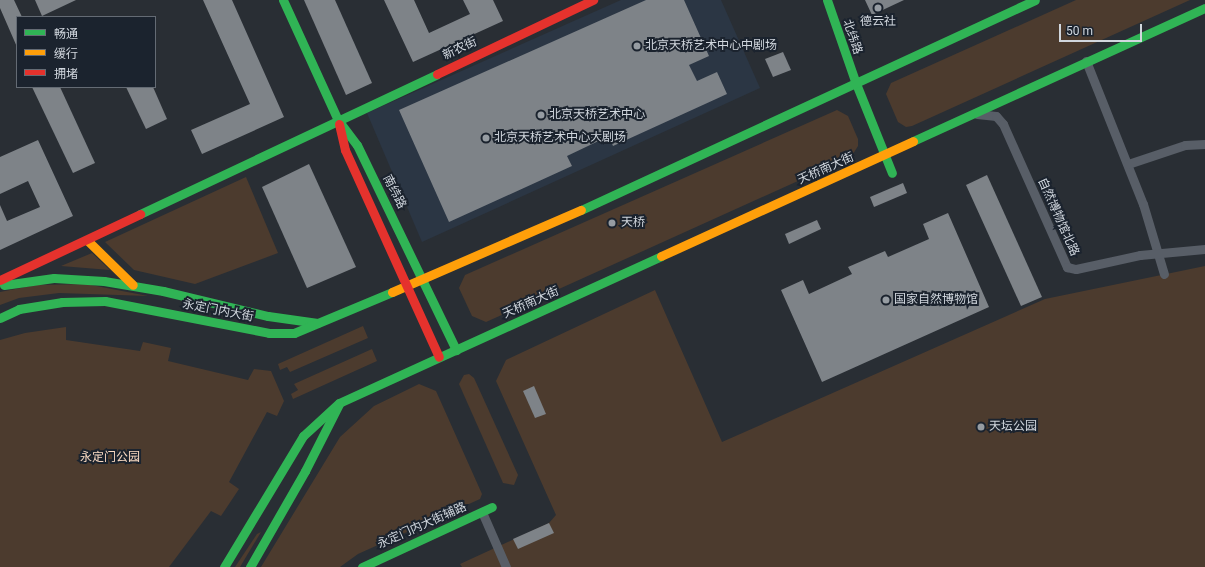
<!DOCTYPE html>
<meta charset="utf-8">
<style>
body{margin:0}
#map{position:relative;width:1205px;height:567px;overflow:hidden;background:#292e34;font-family:Roboto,"Noto Sans SC",sans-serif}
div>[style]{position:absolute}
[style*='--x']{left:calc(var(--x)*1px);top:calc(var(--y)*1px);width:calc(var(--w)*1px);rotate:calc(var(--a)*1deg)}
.built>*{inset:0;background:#2b3644}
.green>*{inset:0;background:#4c3b2e}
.building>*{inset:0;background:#7e8388}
.street>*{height:9px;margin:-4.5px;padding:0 4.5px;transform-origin:4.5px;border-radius:4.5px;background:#585e67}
.fast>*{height:9px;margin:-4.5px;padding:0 4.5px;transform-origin:4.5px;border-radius:4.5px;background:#30b455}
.slow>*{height:9px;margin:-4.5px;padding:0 4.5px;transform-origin:4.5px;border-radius:4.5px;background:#ff9f0a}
.jam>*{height:9px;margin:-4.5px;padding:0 4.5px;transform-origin:4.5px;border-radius:4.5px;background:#e5322d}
.dots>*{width:11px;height:11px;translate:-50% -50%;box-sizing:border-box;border:2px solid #1b232e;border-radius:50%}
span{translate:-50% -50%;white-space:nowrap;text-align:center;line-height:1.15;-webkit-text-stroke:4px #1b232e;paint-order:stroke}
.poi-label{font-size:12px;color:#d1d7de}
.left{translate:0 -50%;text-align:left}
.street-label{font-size:12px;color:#d1d7de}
.park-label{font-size:12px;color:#fadac2}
.legend{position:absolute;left:16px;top:16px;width:140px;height:72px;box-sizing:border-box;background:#1b232e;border:1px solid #646b74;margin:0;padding:5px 7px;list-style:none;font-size:12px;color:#d1d7de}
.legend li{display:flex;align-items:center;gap:8px;height:20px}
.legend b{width:20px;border:1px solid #646b74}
.scale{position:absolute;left:1059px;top:24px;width:83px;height:18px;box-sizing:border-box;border:2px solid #d1d7de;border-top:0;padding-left:5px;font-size:12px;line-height:14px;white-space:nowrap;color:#d1d7de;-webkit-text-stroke:3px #1b232e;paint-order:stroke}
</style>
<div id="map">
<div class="built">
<div style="clip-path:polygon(621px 0,721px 0,760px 88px,422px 242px,367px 113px)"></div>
</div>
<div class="green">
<div style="clip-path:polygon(1076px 0,1190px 0,912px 126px,906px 127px,898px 122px,886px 94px,891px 83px)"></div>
<div style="clip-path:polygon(837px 110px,848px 116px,858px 139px,858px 146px,851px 157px,486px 322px,472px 316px,459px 288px,465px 275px)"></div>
<div style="clip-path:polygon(246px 177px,278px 253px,195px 284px,134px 270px,105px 242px)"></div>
<div style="clip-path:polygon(92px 253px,110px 270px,61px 266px)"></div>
<div style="clip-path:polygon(1205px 266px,1205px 567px,462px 567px,460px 564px,549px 523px,556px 515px,496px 381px,506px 360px,655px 290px,722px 442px,1045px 299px)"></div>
<div style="clip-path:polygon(86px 284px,148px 296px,59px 293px,19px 298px,0 305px,0 292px,36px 285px)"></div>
<div style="clip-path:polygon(363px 326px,368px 338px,290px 372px,287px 367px,280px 370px,278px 364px)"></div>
<div style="clip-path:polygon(66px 327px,66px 340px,140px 351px,143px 342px,171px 348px,168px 361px,248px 380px,254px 369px,271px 371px,284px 401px,277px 416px,267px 412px,229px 482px,239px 489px,221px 516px,211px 511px,169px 567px,0 567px,0 340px,25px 333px)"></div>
<div style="clip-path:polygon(372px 349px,377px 361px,293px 399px,291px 394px,298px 390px,294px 384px)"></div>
<div style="clip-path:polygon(469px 374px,474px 378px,518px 475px,514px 485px,503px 483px,459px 384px,464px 375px)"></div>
<div style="clip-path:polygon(419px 384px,436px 391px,482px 494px,480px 499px,358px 554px,340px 567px,261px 567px,340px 437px,374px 406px)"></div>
<div style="clip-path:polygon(261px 532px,240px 567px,235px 567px,257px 534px)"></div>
</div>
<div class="building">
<div style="clip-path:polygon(0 0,14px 0,22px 17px,17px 17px,17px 47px,0 8px)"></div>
<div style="clip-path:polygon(35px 0,76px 0,42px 16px)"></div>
<div style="clip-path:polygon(203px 0,232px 0,284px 117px,202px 154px,191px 130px,250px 104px)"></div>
<div style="clip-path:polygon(304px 0,335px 0,372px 83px,346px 95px)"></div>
<div style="clip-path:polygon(384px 0,414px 0,429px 33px,470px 14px,463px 0,493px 0,503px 21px,413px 62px)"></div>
<div style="clip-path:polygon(646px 0,684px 0,709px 56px,689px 65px,697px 81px,717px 72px,727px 94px,613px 146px,609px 136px,567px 156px,572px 166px,449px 222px,399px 110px)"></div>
<div style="clip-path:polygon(865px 0,904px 0,872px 15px)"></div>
<div style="clip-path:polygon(783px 52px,791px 70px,773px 77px,765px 59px)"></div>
<div style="clip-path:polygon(32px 87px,60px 87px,95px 163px,73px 173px)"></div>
<div style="clip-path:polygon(126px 87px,153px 87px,167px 119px,146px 129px)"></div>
<div style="clip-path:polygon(38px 140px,73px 216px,0 250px,0 205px,7px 221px,40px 207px,28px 181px,0 194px,0 157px)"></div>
<div style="clip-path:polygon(309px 164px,356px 267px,307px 288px,262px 187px)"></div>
<div style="clip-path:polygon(987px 175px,1042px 297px,1021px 306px,966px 185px)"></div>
<div style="clip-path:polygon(903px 183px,907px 193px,874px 207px,870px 197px)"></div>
<div style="clip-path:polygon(948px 213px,989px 307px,822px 382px,781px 290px,803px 280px,809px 294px,852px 274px,848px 267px,885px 251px,888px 257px,929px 239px,923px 224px)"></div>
<div style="clip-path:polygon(817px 220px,821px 229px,789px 244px,785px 234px)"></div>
<div style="clip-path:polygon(534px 386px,546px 414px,535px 418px,523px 391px)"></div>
<div style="clip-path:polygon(549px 523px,554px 533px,518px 549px,513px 539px)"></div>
</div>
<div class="street">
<div style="--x:1086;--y:61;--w:154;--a:68.3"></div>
<div style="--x:1143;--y:204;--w:73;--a:73.3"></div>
<div style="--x:977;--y:114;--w:19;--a:6"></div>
<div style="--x:996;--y:116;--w:11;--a:49"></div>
<div style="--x:1003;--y:124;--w:157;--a:65.9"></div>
<div style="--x:1067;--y:267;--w:9;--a:13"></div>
<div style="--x:1076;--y:269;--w:66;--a:-12.3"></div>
<div style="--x:1140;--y:255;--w:65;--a:-5.3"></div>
<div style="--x:1128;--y:164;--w:60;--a:-18.4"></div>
<div style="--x:1185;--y:145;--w:20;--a:-3"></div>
<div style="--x:482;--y:512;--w:60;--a:66.4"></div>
</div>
<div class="fast">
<div style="--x:283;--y:0;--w:132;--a:65.4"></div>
<div style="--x:338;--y:120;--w:31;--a:53"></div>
<div style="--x:357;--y:145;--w:228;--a:64.2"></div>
<div style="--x:827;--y:0;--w:86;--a:70.9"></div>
<div style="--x:855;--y:81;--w:99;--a:68.1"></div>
<div style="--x:913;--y:141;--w:321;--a:-24.5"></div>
<div style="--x:581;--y:210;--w:500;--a:-24.82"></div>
<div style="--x:140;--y:214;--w:328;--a:-25.2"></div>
<div style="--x:4;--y:285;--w:50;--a:-8"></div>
<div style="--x:54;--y:278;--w:50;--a:3.4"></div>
<div style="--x:104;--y:281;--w:60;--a:9.6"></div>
<div style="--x:163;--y:291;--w:108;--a:13.4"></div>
<div style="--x:268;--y:316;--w:50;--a:8"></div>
<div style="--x:0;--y:318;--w:21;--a:-25"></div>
<div style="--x:19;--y:309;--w:44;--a:-9.2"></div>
<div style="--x:62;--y:302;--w:43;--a:-1.3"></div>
<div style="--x:105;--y:301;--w:167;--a:11"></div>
<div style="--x:269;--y:333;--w:25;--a:0"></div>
<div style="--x:294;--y:333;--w:106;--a:-22.7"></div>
<div style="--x:224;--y:567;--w:153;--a:-58.9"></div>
<div style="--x:303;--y:436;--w:49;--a:-42.5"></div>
<div style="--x:339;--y:403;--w:354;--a:-24.5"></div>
<div style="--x:250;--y:567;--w:111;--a:-60.2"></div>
<div style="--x:305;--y:471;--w:75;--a:-63.1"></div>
<div style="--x:362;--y:567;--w:143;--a:-24.8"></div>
</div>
<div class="slow">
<div style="--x:87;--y:240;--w:64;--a:44.4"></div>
<div style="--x:661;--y:256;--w:277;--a:-24.5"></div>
<div style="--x:392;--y:292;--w:206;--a:-23.5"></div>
</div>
<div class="jam">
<div style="--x:437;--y:74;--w:173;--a:-25.4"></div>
<div style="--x:339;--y:124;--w:27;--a:77"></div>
<div style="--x:345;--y:150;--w:227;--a:65.6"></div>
<div style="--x:0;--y:280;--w:155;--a:-25.2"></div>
</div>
<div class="dots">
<div style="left:878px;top:8px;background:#969ca2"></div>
<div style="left:637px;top:46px;background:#969ca2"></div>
<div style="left:541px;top:115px;background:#969ca2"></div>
<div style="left:486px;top:138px;background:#969ca2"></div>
<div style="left:612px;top:223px;background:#969ca2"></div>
<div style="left:886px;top:300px;background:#969ca2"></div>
<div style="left:981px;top:427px;background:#969ca2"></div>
</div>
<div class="poi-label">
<span style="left:878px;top:22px">德云社</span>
<span class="left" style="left:645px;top:46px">北京天桥艺术中心中剧场</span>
<span class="left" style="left:549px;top:115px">北京天桥艺术中心</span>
<span class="left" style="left:494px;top:138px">北京天桥艺术中心大剧场</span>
<span class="left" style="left:621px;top:223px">天桥</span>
<span class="left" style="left:894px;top:300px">国家自然博物馆</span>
<span class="left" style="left:989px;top:427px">天坛公园</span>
</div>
<div class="street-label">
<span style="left:852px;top:37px;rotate:71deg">北纬路</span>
<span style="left:460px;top:49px;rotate:-25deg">新农街</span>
<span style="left:826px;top:169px;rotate:-24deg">天桥南大街</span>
<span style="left:394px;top:192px;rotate:63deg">南纬路</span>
<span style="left:1058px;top:217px;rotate:66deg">自然博物馆北路</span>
<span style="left:531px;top:303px;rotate:-24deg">天桥南大街</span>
<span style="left:218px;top:311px;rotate:11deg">永定门内大街</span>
<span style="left:422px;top:526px;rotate:-24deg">永定门内大街辅路</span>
</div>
<div class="park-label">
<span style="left:110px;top:458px">永定门公园</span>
</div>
<ul class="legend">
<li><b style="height:5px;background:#30b455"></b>畅通</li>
<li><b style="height:5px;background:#ff9f0a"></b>缓行</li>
<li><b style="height:5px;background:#e5322d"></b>拥堵</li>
</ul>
<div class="scale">50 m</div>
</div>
